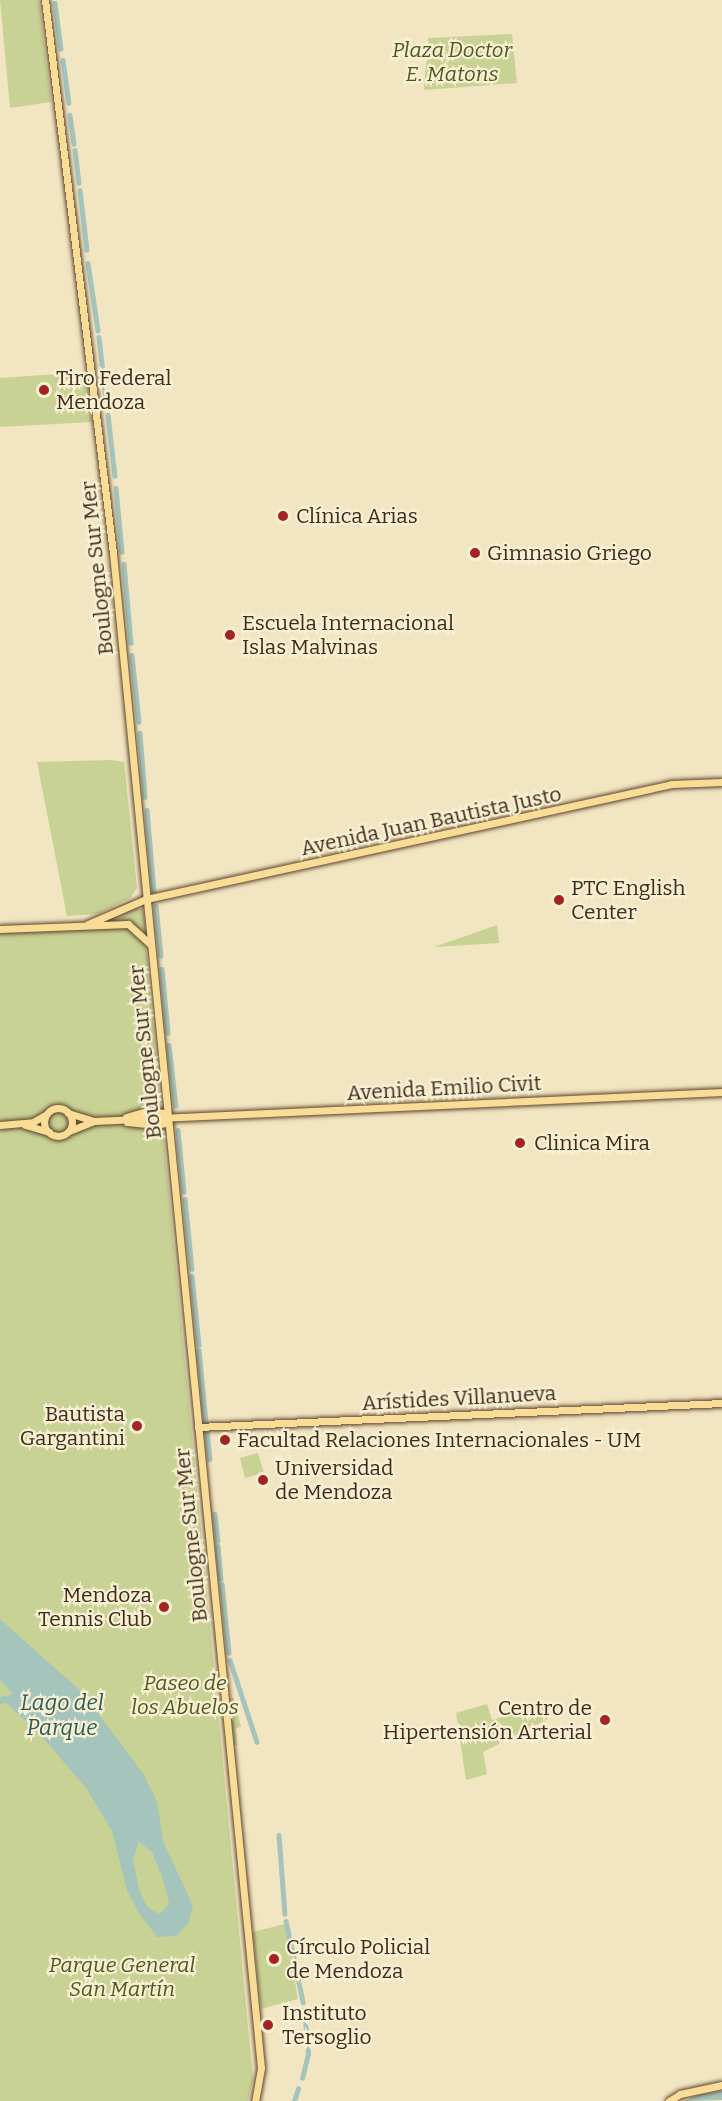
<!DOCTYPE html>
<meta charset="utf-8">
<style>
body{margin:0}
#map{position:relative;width:722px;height:2101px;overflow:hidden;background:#f2e5c2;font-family:Bitter,serif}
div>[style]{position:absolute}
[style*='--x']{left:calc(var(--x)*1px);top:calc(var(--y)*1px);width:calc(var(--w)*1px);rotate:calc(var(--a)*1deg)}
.green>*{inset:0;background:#c9d295}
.water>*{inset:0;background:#a5c4bc}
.canal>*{height:4.5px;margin:-2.25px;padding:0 2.25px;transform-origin:2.25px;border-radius:2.25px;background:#a5c4bc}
.roads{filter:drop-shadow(0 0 2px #5c442c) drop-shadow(0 0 2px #5c442c)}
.major>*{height:7px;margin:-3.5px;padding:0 3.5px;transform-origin:3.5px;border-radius:3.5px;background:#f9dd96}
.major>.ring{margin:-3.5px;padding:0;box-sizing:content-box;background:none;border:7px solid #f9dd96;border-radius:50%}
.dots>*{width:16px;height:16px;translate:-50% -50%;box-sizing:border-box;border:3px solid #f9efd2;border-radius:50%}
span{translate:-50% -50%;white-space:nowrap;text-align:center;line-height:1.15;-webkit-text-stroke:4.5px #f9efd2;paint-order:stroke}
.park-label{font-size:21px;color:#4b5b21;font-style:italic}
.poi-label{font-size:21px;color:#3c2d1d}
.left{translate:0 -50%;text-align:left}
.right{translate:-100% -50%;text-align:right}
.street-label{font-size:21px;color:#3c2d1d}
.water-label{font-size:22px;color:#2a5e5c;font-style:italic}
</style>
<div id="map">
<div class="green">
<div style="clip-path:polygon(0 0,39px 0,51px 102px,10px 108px)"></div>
<div style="clip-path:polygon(512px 34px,517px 83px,424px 90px,428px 38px)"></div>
<div style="clip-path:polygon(86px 372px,92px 422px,0 427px,0 378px)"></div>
<div style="clip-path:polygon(111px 760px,124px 762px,137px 888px,130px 898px,98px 914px,67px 916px,37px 762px)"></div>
<div style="clip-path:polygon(137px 907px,143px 910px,146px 933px,130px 922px,102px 921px)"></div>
<div style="clip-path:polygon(497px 925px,499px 943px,434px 947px)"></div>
<div style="clip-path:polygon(127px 927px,143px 939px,146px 951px,253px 2079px,248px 2101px,0 2101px,0 932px)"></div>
<div style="clip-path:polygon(258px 1453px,264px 1473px,245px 1478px,240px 1458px)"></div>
<div style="clip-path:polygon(234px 1698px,241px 1727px,236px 1728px,237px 1745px,232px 1746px,227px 1699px)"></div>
<div style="clip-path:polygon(487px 1704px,492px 1720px,545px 1705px,548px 1719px,483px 1752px,487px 1774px,466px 1780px,456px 1713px)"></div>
<div style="clip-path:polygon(285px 1924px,298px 1999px,261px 2009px,253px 1932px)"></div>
</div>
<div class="water">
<div style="clip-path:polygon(evenodd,0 1619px,84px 1694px,144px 1775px,157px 1801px,163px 1841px,193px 1906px,188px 1924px,176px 1936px,157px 1937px,139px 1913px,127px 1891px,112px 1831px,86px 1788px,37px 1731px,6px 1703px,0 1704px,0 1697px,13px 1694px,0 1680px,0 1619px,139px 1842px,152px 1852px,163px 1879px,169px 1904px,160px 1914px,148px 1908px,139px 1889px,133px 1859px,139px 1842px)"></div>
<div style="clip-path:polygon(722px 2091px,722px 2100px,684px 2101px,699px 2095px)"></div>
</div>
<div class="canal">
<div style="--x:55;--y:3;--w:46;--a:82.6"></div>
<div style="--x:63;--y:60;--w:43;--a:82.1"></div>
<div style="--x:70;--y:115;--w:29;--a:82"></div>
<div style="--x:75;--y:150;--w:33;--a:83"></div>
<div style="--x:80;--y:190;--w:60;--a:83.3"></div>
<div style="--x:88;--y:263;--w:68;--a:81.5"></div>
<div style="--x:99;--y:337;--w:62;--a:83.6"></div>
<div style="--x:108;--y:415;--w:61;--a:83.5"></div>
<div style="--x:116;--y:488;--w:64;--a:84.6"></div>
<div style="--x:124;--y:564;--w:79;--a:84.9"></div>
<div style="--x:132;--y:655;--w:67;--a:84"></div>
<div style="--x:140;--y:733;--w:64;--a:85.5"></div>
<div style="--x:147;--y:810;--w:81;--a:85.1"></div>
<div style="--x:156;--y:906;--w:50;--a:84.3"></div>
<div style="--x:162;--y:969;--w:64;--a:84.6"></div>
<div style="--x:169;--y:1045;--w:61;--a:83.5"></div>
<div style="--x:178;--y:1130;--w:62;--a:84.5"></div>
<div style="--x:185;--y:1199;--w:70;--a:84.3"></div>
<div style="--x:192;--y:1276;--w:69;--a:84.2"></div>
<div style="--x:199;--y:1350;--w:73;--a:84.5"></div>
<div style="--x:207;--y:1431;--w:28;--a:84"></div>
<div style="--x:215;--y:1514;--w:27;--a:84"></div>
<div style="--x:218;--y:1546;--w:33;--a:85"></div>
<div style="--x:222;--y:1584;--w:69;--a:84.2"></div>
<div style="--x:230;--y:1660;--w:86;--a:71.8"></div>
<div style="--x:279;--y:1835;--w:79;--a:85.7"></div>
<div style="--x:286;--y:1921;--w:83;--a:78.1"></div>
<div style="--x:302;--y:2078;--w:25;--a:-76"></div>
<div style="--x:308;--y:2054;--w:44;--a:-95.2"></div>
<div style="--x:294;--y:2101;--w:13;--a:-72"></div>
</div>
<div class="roads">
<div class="major">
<div style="--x:45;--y:0;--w:557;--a:82.99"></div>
<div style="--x:113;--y:553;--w:1522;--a:84.42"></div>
<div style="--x:261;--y:2068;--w:34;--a:100"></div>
<div style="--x:88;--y:924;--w:63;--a:-23.3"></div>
<div style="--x:146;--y:899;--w:538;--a:-12.33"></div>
<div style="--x:672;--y:784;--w:50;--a:-2.3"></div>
<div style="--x:0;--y:929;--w:128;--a:-2.2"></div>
<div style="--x:128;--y:924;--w:30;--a:42"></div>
<div class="ring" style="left:44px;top:1108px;width:21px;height:21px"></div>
<div style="--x:68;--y:1113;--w:24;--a:17"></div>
<div style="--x:126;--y:1117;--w:22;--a:-16"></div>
<div style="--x:147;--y:1111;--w:17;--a:7"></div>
<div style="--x:164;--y:1113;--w:6;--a:45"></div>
<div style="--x:127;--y:1122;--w:27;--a:6"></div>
<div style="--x:154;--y:1125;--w:12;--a:-9"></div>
<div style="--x:166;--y:1123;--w:6;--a:-72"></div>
<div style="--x:0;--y:1125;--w:33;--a:-5"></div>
<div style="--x:33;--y:1122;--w:16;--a:-30"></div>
<div style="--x:25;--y:1125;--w:25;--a:16"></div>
<div style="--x:69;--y:1131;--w:27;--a:-22"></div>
<div style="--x:94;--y:1121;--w:629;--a:-2.64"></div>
<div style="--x:198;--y:1427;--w:525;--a:-2.62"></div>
<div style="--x:669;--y:2101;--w:13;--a:-32"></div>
<div style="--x:680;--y:2094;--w:43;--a:-12.1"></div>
</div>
</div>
<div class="dots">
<div style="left:44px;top:390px;background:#a32421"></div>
<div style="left:283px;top:516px;background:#a32421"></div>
<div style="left:475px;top:553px;background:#a32421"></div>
<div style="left:230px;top:635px;background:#a32421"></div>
<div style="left:559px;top:900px;background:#a32421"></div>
<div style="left:520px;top:1143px;background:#a32421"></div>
<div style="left:137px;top:1426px;background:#a32421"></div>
<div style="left:225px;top:1440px;background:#a32421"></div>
<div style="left:263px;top:1480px;background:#a32421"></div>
<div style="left:164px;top:1607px;background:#a32421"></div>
<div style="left:605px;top:1720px;background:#a32421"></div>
<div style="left:274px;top:1959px;background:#a32421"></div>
<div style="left:268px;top:2025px;background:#a32421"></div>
</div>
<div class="park-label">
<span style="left:452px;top:62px">Plaza Doctor<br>E. Matons</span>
<span style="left:185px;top:1695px">Paseo de<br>los Abuelos</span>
<span style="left:122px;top:1977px">Parque General<br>San Martín</span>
</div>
<div class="poi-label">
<span class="left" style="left:56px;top:390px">Tiro Federal<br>Mendoza</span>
<span class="left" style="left:296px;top:516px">Clínica Arias</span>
<span class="left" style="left:487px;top:553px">Gimnasio Griego</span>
<span class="left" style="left:242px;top:635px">Escuela Internacional<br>Islas Malvinas</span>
<span class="left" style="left:571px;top:900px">PTC English<br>Center</span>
<span class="left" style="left:534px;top:1143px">Clinica Mira</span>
<span class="right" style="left:125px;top:1426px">Bautista<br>Gargantini</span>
<span class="left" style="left:237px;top:1440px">Facultad Relaciones Internacionales - UM</span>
<span class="left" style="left:275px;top:1480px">Universidad<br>de Mendoza</span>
<span class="right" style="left:152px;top:1607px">Mendoza<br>Tennis Club</span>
<span class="right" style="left:592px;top:1720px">Centro de<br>Hipertensión Arterial</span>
<span class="left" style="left:286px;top:1959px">Círculo Policial<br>de Mendoza</span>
<span class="left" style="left:282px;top:2025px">Instituto<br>Tersoglio</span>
</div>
<div class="street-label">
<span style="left:97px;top:568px;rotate:-96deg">Boulogne Sur Mer</span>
<span style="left:431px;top:821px;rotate:-12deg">Avenida Juan Bautista Justo</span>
<span style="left:145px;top:1052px;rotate:-96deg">Boulogne Sur Mer</span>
<span style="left:444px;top:1088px;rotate:-3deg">Avenida Emilio Civit</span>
<span style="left:459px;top:1398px;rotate:-3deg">Arístides Villanueva</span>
<span style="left:191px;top:1535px;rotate:-96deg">Boulogne Sur Mer</span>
</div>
<div class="water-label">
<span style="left:62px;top:1715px">Lago del<br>Parque</span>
</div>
</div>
